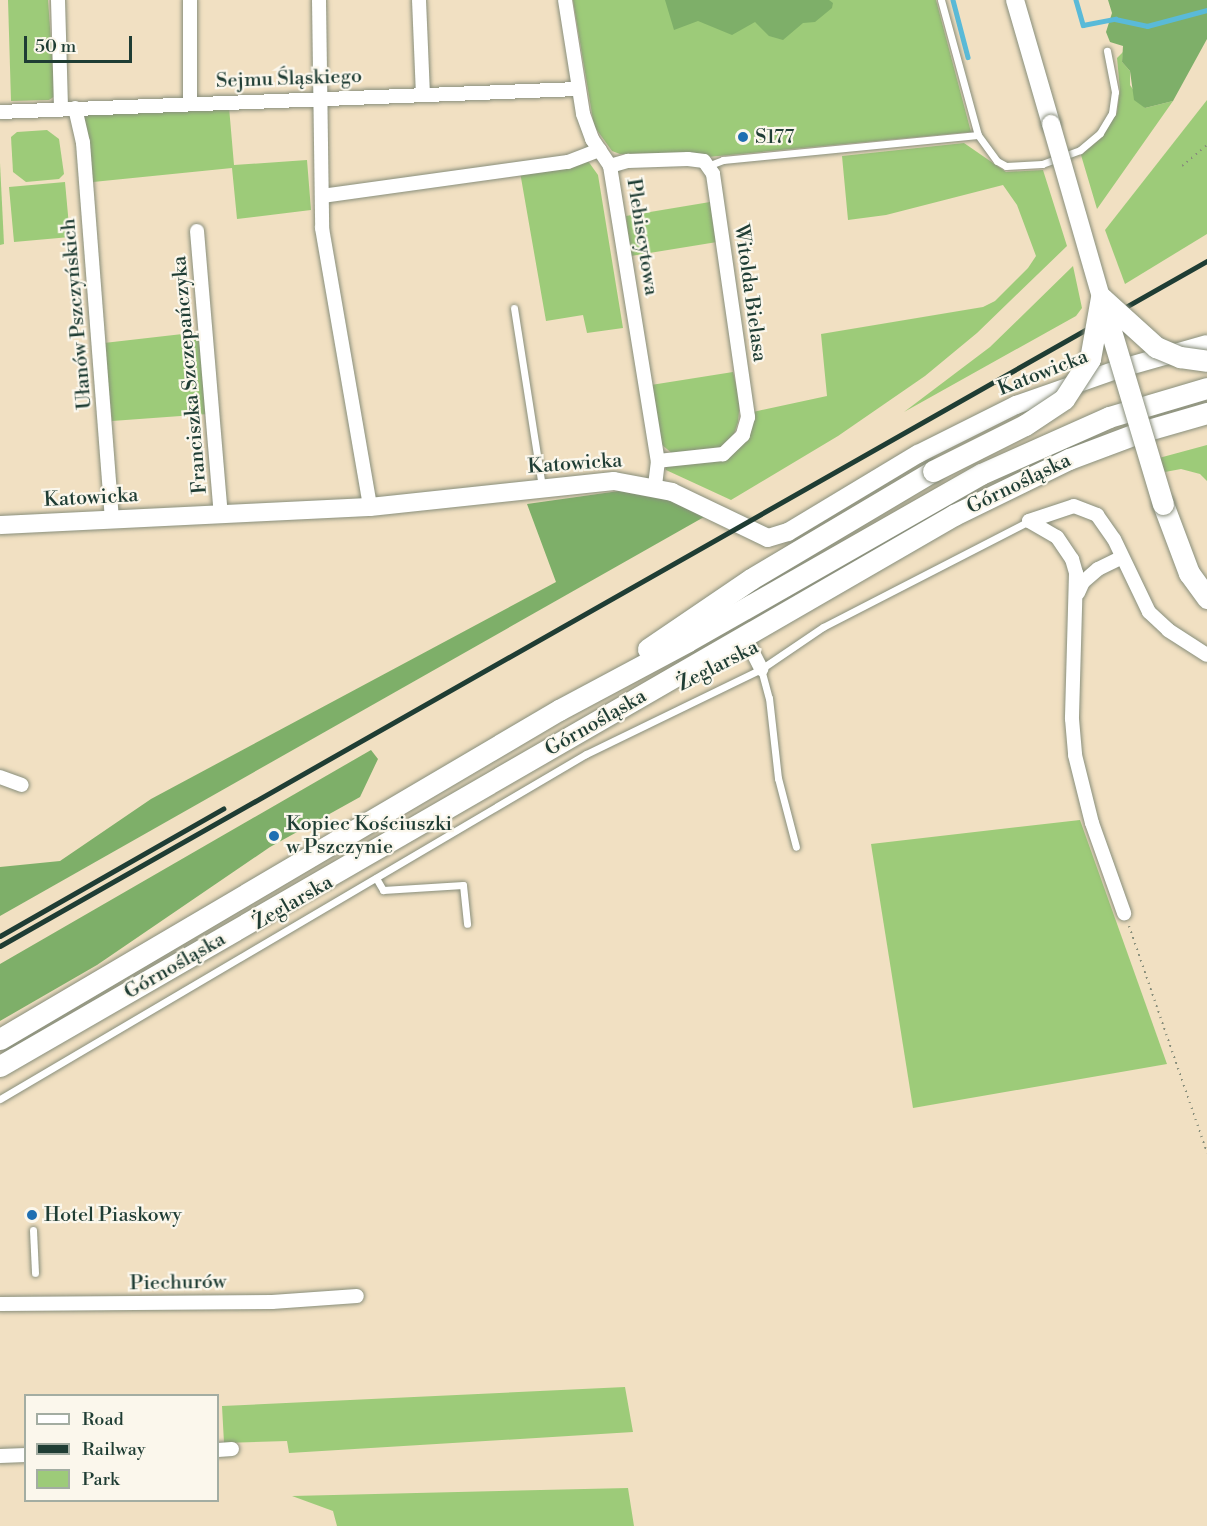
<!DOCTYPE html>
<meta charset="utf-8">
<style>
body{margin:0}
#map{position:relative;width:1207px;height:1526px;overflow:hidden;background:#f1e0c2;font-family:"Libre Bodoni",serif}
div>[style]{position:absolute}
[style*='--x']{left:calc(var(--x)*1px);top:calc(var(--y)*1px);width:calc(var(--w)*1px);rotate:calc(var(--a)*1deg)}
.green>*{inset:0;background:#9dcb79}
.forest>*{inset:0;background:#7eaf69}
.stream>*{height:4.5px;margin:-2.25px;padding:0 2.25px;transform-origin:2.25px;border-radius:2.25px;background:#5abad8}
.path>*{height:2px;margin-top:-1px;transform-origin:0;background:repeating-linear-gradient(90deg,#888e7b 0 1.5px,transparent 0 6px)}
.roads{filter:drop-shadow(0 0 2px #888e7b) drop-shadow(0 0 2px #888e7b)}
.lane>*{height:7px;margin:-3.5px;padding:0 3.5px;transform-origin:3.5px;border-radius:3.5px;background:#fff}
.street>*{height:14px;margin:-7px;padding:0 7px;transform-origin:7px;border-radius:7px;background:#fff}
.secondary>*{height:18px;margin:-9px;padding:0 9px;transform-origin:9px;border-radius:9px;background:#fff}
.primary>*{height:21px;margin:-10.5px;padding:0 10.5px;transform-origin:10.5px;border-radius:10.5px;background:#fff}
.rail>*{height:4.5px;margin:-2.25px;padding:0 2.25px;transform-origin:2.25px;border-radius:2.25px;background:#1f3d34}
.bridges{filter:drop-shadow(0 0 2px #888e7b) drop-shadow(0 0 2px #888e7b)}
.secondary-bridge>*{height:18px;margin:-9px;padding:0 9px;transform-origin:9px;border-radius:9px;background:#fff}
.primary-bridge>*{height:21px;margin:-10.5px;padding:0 10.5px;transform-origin:10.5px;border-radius:10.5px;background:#fff}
.dots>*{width:16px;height:16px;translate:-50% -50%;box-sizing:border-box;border:3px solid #fbf7ec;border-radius:50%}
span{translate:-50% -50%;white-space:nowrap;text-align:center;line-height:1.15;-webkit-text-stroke:4.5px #fbf7ec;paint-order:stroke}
.street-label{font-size:20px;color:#1f3d34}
.poi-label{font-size:20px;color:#1f3d34}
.left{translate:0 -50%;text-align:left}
.legend{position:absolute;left:24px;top:1394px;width:195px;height:108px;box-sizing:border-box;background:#fbf7ec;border:2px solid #a3ada2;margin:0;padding:8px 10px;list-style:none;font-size:18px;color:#1f3d34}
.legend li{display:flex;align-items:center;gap:12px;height:30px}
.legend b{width:30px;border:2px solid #a3ada2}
.scale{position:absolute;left:24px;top:36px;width:108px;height:27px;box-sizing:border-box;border:3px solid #1f3d34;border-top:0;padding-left:8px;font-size:18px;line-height:21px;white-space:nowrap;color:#1f3d34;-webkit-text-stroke:4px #fbf7ec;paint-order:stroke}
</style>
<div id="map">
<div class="green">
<div style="clip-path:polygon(8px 0,48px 0,55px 96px,49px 100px,11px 101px)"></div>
<div style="clip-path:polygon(573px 0,936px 0,971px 132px,708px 157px,675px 153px,620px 154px,612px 151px,594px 126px)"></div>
<div style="clip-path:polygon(1123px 52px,1122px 62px,1130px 71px,1130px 85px,1145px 108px,1173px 101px,1097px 209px,1081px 155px,1100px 139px,1117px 113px,1120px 90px,1117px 58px)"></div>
<div style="clip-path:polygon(1207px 100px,1207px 234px,1125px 284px,1105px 230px)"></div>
<div style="clip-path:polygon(229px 107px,234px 165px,307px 160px,311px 210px,237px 219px,232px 168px,93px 182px,81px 115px)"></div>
<div style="clip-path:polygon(47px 130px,59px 139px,64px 174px,59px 179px,26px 182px,13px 172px,11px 137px,17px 132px)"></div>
<div style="clip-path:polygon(964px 143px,1006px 172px,1043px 170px,1067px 246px,977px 333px,925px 376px,838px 436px,731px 500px,666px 470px,665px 463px,727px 457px,749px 439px,753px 412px,827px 396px,821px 334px,983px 307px,995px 301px,1028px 268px,1036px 256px,1017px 205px,1003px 185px,886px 215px,848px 220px,842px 156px)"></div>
<div style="clip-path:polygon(588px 161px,598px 175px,623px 328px,587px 333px,583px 315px,546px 321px,520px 172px)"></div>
<div style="clip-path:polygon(0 163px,4px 244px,0 245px)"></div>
<div style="clip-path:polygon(65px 182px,70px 237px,14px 242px,9px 187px)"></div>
<div style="clip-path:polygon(710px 202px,717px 242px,631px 256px,626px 216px)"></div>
<div style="clip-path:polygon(1073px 266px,1082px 308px,1076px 316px,904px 412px,990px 347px)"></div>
<div style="clip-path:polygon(200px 332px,208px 414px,112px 421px,104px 343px)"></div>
<div style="clip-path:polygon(733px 372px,740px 402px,738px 422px,733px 437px,721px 449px,673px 454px,662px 445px,651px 385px)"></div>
<div style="clip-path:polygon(1207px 445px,1207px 481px,1200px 474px,1181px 469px,1165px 472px,1159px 458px)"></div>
<div style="clip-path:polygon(1080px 820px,1167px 1064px,913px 1108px,871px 844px)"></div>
<div style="clip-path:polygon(625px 1387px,633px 1432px,289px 1453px,287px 1441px,224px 1443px,222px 1406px)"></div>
<div style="clip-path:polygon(628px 1488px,634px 1526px,337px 1526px,333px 1511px,292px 1496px)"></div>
</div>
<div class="forest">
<div style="clip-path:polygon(665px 0,829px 0,833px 3px,832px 8px,815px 22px,803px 23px,783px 40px,769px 36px,755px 22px,732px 35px,698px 21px,674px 30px)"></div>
<div style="clip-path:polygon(1108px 0,1207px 0,1207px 39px,1173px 101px,1145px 108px,1134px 100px,1130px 71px,1122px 62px,1123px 46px,1110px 42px,1106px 32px,1112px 13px)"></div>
<div style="clip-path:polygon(633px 489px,665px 493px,704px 517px,0 916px,0 867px,60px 861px,151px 799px,556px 582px,527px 504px)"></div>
<div style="clip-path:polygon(371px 750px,378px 759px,360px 797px,270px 847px,97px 965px,0 1021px,0 964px)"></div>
</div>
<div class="stream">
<div style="--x:953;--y:0;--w:59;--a:75.3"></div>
<div style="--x:1076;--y:0;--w:26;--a:74"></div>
<div style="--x:1083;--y:25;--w:33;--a:-11"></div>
<div style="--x:1115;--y:19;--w:33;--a:12"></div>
<div style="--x:1147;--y:26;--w:62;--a:-14.9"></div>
</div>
<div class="path">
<div style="--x:1182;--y:166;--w:33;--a:-40"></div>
<div style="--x:1129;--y:926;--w:240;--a:71"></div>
</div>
<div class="roads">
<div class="lane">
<div style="--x:941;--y:0;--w:140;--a:74.7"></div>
<div style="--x:978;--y:135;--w:32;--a:54"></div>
<div style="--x:997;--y:161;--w:10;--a:29"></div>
<div style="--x:1006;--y:166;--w:36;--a:-3"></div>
<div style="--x:1042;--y:164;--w:40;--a:-20.2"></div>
<div style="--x:1080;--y:150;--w:26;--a:-40"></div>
<div style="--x:1100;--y:133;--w:23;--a:-59"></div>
<div style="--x:1112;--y:113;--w:21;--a:-82"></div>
<div style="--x:1115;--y:92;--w:42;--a:-101"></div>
<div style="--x:710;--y:165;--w:14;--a:-21"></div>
<div style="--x:723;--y:160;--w:256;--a:-5.6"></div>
<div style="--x:514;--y:308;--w:180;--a:81.1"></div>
<div style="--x:761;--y:669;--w:30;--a:75"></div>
<div style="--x:769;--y:698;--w:81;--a:83.6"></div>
<div style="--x:778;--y:778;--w:71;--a:75.4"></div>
<div style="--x:376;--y:878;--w:14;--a:60"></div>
<div style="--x:383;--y:890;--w:80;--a:-3.6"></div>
<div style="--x:463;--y:885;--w:39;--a:84"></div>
<div style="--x:0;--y:1099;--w:680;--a:-30.49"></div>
<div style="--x:586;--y:754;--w:195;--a:-25.9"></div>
<div style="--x:761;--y:669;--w:75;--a:-34.1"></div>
<div style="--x:823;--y:627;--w:232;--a:-27.2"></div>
<div style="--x:33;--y:1230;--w:43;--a:87.3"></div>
</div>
<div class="street">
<div style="--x:58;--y:0;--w:108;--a:88.4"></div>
<div style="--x:190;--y:0;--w:102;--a:90"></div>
<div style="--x:319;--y:0;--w:228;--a:89.2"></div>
<div style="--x:322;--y:228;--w:283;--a:80.2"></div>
<div style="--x:419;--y:0;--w:94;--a:87.6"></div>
<div style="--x:565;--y:0;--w:115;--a:81"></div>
<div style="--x:583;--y:114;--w:27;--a:70"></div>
<div style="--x:592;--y:139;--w:32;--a:56"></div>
<div style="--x:610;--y:166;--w:299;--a:80.8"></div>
<div style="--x:658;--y:461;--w:26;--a:97"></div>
<div style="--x:75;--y:108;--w:36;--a:77"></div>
<div style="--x:83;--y:143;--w:377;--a:85.6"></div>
<div style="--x:0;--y:112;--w:578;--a:-2.28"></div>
<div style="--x:610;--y:166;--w:19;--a:-16"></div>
<div style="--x:628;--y:161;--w:60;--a:-1.9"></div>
<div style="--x:688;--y:159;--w:16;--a:7"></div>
<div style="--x:704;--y:161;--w:16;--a:55"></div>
<div style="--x:713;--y:174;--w:246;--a:81.8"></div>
<div style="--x:748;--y:417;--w:19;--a:106"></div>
<div style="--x:743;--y:435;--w:28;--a:136"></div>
<div style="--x:723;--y:454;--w:65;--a:173.9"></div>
<div style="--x:322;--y:196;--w:248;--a:-7.9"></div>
<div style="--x:568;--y:162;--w:34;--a:-21"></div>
<div style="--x:197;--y:231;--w:285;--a:85.2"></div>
<div style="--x:1029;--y:521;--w:32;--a:30"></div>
<div style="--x:1057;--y:537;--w:27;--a:56"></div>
<div style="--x:1072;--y:559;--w:15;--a:74"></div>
<div style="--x:1076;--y:573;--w:146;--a:91.6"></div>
<div style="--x:1072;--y:719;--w:36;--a:85"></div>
<div style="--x:1075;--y:755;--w:70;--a:76"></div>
<div style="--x:1092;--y:823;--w:96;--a:70.4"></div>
<div style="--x:1029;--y:521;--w:47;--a:-18.4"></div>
<div style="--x:1074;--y:506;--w:25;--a:21"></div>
<div style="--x:1097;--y:515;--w:29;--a:55"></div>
<div style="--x:1114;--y:539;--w:81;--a:64.4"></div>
<div style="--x:1149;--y:612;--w:26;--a:43"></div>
<div style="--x:1168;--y:630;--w:46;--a:32.7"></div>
<div style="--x:1078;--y:593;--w:12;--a:-66"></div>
<div style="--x:1083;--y:582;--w:20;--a:-41"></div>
<div style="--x:1098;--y:569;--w:25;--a:-26"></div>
<div style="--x:745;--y:637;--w:36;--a:63"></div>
<div style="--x:0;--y:777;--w:23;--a:20"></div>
<div style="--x:0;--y:1304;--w:272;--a:-0.4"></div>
<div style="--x:272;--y:1302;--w:85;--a:-4"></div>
<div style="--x:218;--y:1450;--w:14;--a:-4"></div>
<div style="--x:0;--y:1456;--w:26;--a:-2"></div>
</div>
<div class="secondary">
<div style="--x:1015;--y:0;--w:129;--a:73.8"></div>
<div style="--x:0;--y:525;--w:370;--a:-2.8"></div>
<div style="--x:370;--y:507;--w:245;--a:-6.1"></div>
<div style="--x:614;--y:481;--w:59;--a:10.7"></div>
<div style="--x:672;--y:492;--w:106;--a:25.6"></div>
<div style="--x:768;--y:538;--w:21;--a:-17"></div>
<div style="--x:788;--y:532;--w:152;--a:-31"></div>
<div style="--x:918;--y:454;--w:110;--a:-26.6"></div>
<div style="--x:1016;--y:405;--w:109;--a:-19.3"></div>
<div style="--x:1119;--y:369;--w:91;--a:-15.9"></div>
</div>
<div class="primary">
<div style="--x:1163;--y:504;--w:74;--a:69.4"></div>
<div style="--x:1189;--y:573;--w:31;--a:54"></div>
<div style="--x:648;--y:649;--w:125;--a:-34.2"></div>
<div style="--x:751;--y:579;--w:212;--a:-30.7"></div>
<div style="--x:0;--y:1039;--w:649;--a:-30.48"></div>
<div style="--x:559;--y:710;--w:146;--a:-28.1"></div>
<div style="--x:688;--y:641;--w:337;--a:-29.7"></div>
<div style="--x:981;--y:474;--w:140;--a:-24"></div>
<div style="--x:1109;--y:417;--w:102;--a:-16.5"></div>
<div style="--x:0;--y:1066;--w:1102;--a:-30.01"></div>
<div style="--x:954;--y:515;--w:128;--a:-26"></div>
<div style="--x:1069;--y:459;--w:77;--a:-20.6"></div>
<div style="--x:1141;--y:432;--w:69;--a:-16.1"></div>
</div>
</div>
<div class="rail">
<div style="--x:0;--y:936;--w:257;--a:-29.7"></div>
<div style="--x:0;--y:946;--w:1388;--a:-29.58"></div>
</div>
<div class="bridges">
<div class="secondary-bridge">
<div style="--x:1051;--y:124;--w:180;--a:73.9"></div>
</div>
<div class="primary-bridge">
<div style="--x:1103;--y:299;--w:72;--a:42.2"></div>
<div style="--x:1156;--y:347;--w:26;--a:23"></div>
<div style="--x:1180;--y:357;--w:27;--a:8"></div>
<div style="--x:1102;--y:301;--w:212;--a:73.3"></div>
<div style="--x:933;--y:471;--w:103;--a:-26.6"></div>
<div style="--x:1025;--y:425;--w:47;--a:-33.7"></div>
<div style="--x:1064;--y:399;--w:48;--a:-57"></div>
<div style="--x:1090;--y:359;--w:63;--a:-79.9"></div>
</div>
</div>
<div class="dots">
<div style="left:743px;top:137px;background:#1f6fb2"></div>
<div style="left:274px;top:836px;background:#1f6fb2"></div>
<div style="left:32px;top:1215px;background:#1f6fb2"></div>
</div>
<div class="street-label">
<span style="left:289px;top:79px;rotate:-2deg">Sejmu Śląskiego</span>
<span style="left:642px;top:237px;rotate:81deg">Plebiscytowa</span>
<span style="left:750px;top:293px;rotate:82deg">Witolda Bielasa</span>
<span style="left:77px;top:314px;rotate:-95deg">Ułanów Pszczyńskich</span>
<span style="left:1043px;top:373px;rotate:-21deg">Katowicka</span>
<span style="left:190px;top:375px;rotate:-95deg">Franciszka Szczepańczyka</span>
<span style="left:575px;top:464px;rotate:-4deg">Katowicka</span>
<span style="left:1019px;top:484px;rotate:-26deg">Górnośląska</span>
<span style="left:91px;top:498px;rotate:-3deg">Katowicka</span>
<span style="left:718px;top:666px;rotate:-27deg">Żeglarska</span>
<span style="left:596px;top:723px;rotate:-30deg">Górnośląska</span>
<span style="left:293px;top:903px;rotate:-30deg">Żeglarska</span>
<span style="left:175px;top:966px;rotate:-30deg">Górnośląska</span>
<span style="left:178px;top:1283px;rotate:-1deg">Piechurów</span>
</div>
<div class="poi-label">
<span class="left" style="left:755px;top:137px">S177</span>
<span class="left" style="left:286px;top:836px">Kopiec Kościuszki<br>w Pszczynie</span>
<span class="left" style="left:44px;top:1215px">Hotel Piaskowy</span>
</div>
<ul class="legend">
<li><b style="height:8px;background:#fff"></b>Road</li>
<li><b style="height:8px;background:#1f3d34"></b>Railway</li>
<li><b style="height:16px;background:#9dcb79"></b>Park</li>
</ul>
<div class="scale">50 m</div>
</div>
